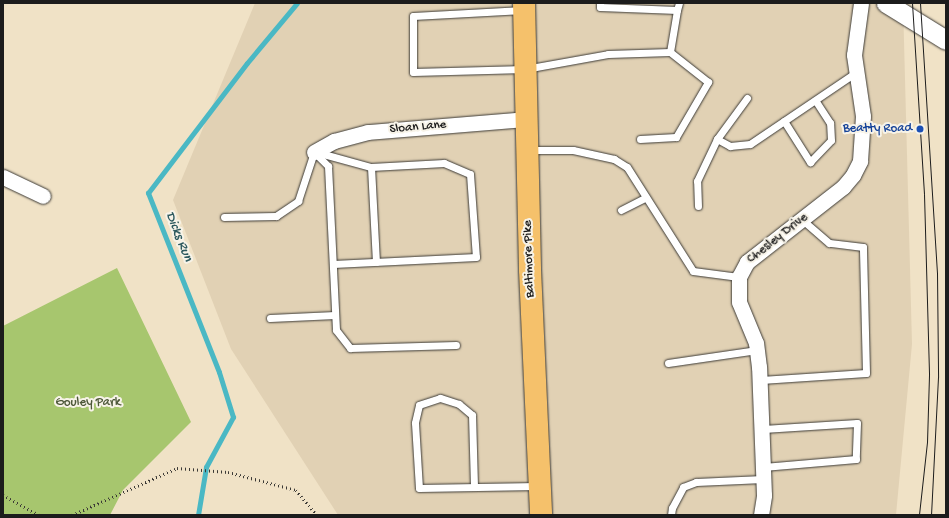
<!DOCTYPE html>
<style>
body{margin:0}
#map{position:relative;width:949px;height:518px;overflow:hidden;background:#f0e2c6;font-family:"Gochi Hand",sans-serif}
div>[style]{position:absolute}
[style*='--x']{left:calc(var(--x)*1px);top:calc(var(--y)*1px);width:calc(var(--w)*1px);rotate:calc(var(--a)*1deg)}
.built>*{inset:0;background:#e1d1b4}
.green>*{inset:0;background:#a7c66e}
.stream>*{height:5px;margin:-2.5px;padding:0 2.5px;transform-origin:2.5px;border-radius:2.5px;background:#4ab8c4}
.path>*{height:2.5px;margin-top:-1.25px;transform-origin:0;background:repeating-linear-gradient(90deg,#3c3a36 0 1px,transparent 0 4px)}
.roads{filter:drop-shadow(0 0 1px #3c3a36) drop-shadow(0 0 1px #3c3a36)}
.service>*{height:7px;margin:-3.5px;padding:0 3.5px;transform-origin:3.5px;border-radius:3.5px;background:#fff}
.minor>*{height:15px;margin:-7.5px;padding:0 7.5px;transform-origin:7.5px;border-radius:7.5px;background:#fff}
.tertiary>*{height:19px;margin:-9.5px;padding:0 9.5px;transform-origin:9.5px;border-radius:9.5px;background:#fff}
.primary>*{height:22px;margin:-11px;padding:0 11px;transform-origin:11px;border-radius:11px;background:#f5c16b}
.tram>*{height:1px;margin:-0.5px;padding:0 0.5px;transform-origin:0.5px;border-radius:0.5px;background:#1c1c1c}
.dots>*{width:11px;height:11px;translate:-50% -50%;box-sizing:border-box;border:2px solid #f7f3e8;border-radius:50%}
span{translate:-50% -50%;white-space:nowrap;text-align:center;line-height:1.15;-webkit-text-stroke:4px #f7f3e8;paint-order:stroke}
.street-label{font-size:13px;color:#1c1c1c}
.transit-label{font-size:13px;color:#164399}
.right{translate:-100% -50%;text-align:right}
.park-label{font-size:13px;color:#4d5839}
.water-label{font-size:14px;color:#2e5a5f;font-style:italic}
.frame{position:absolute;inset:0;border:4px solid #1c1c1c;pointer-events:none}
</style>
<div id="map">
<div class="built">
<div style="clip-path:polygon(255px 3px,903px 3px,912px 344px,896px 515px,338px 515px,231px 349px,173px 200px)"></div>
</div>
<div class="green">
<div style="clip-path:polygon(117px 268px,191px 422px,123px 490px,110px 515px,3px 515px,3px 326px)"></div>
</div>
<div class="stream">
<div style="--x:198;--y:515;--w:49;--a:-80.5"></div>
<div style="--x:206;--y:467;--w:57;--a:-61.6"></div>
<div style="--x:233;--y:417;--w:47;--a:-107.3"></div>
<div style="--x:219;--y:372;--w:193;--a:-111.6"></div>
<div style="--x:148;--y:193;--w:163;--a:-52.7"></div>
<div style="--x:247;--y:63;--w:78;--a:-50.2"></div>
</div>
<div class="path">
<div style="--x:3;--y:495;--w:41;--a:29.1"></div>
<div style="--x:72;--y:515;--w:115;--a:-24.1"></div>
<div style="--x:177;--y:468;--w:51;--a:4.5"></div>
<div style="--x:228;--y:472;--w:70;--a:14.8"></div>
<div style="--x:296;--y:490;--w:33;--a:50"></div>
</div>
<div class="roads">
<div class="service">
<div style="--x:600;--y:3;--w:4;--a:90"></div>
<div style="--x:600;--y:7;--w:77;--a:2.2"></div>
<div style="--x:677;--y:10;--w:7;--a:-74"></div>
<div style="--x:523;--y:10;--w:110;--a:176.9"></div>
<div style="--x:413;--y:16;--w:56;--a:90"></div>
<div style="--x:413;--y:72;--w:112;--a:-1.5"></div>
<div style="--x:525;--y:69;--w:84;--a:-10.2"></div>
<div style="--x:608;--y:54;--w:62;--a:-1.8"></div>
<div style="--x:747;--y:98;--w:51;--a:126.2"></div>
<div style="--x:717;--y:139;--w:15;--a:28"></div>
<div style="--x:730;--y:146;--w:20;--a:-6"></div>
<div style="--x:750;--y:144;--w:127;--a:-34.1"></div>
<div style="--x:784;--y:121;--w:49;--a:57.6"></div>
<div style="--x:810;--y:162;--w:30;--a:-46"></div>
<div style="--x:831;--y:140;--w:17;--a:-93"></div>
<div style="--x:830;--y:123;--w:27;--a:-123"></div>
<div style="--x:640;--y:139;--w:36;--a:-3"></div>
<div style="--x:676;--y:137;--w:64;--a:-59.8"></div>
<div style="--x:708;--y:82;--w:48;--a:-141.7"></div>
<div style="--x:670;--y:52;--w:43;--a:-80.5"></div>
<div style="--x:529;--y:150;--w:44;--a:0"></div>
<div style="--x:573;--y:150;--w:42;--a:12.4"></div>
<div style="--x:614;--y:159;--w:15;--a:32"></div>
<div style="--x:627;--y:167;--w:123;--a:57.6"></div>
<div style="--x:693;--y:271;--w:46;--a:7.4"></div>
<div style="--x:314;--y:152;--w:20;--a:45"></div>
<div style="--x:328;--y:166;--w:164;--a:87.2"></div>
<div style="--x:336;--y:330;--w:23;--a:52"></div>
<div style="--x:350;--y:348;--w:106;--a:-1.6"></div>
<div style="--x:316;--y:152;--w:57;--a:15.3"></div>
<div style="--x:371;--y:167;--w:73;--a:-3.1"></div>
<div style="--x:444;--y:163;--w:28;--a:23"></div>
<div style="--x:470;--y:174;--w:83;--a:85.9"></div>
<div style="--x:476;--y:257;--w:143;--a:177.2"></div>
<div style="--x:371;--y:167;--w:95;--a:87"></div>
<div style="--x:698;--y:206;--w:25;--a:-92"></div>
<div style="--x:697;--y:181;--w:47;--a:-64.5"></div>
<div style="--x:621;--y:210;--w:28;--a:-27"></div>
<div style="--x:224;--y:217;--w:52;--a:-1.1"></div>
<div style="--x:276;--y:216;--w:27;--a:-34"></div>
<div style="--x:298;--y:201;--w:52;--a:-71.9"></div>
<div style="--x:270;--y:318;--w:65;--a:-2.6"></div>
<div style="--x:668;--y:363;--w:90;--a:-8.3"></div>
<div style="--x:761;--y:380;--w:105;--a:-3.8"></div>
<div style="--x:866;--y:373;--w:126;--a:-91.4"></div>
<div style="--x:863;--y:247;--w:34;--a:-173"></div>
<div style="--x:829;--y:243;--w:35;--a:-139"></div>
<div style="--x:763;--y:429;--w:94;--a:-3.7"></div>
<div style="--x:857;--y:423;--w:36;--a:92"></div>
<div style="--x:856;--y:459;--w:93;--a:175.1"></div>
<div style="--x:474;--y:486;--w:71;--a:-91.6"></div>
<div style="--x:472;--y:415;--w:17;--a:-140"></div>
<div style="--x:459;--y:404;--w:20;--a:-162"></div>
<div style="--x:440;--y:398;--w:22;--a:162"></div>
<div style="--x:419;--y:405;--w:18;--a:103"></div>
<div style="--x:415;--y:423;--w:65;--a:86.5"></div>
<div style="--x:419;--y:488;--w:118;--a:-1"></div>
<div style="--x:671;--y:515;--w:7;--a:-82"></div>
<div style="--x:672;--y:508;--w:24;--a:-62"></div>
<div style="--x:683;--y:487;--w:14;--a:-21"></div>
<div style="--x:696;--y:482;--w:67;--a:-2.6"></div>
</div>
<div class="minor">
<div style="--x:314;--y:152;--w:23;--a:-29"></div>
<div style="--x:334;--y:141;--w:35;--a:-15"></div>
<div style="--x:368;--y:132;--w:159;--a:-4.7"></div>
<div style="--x:3;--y:177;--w:44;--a:25.4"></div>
<div style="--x:761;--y:515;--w:20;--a:-81"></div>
<div style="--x:764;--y:495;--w:128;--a:-92.2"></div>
<div style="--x:759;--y:367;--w:24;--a:-97"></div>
<div style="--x:756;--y:343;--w:44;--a:-112.5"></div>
<div style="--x:739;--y:302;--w:25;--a:-90"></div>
<div style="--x:739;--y:277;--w:17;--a:-62"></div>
<div style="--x:747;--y:262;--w:122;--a:-38"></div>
<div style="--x:843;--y:187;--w:16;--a:-50"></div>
<div style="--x:853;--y:175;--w:16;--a:-63"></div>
<div style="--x:860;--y:161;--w:45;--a:-86.2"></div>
<div style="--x:863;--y:116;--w:62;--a:-98.4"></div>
<div style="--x:854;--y:55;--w:52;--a:-82.3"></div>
</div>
<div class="tertiary">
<div style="--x:886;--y:3;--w:70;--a:31.7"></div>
</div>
<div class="primary">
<div style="--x:524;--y:3;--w:267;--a:88.7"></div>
<div style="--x:530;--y:270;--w:245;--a:87.4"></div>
</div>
</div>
<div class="tram">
<div style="--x:912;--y:3;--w:191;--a:86.4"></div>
<div style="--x:924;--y:194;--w:181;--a:88.4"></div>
<div style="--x:929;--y:375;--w:67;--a:91.7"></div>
<div style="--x:927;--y:442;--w:73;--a:96.3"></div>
<div style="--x:920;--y:3;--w:271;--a:86.4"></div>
<div style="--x:937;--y:273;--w:104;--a:89.4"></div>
<div style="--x:938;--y:377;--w:138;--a:92.9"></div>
</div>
<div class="dots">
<div style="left:920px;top:129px;background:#1a4fb4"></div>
</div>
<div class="street-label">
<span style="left:418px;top:128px;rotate:-5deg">Sloan Lane</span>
<span style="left:778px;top:239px;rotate:-38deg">Chesley Drive</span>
<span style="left:530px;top:259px;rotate:-92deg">Baltimore Pike</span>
</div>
<div class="transit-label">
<span class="right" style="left:912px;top:129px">Beatty Road</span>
</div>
<div class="park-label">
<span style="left:88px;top:403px">Gouley Park</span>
</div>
<div class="water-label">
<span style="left:178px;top:237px;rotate:68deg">Dicks Run</span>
</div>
<div class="frame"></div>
</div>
